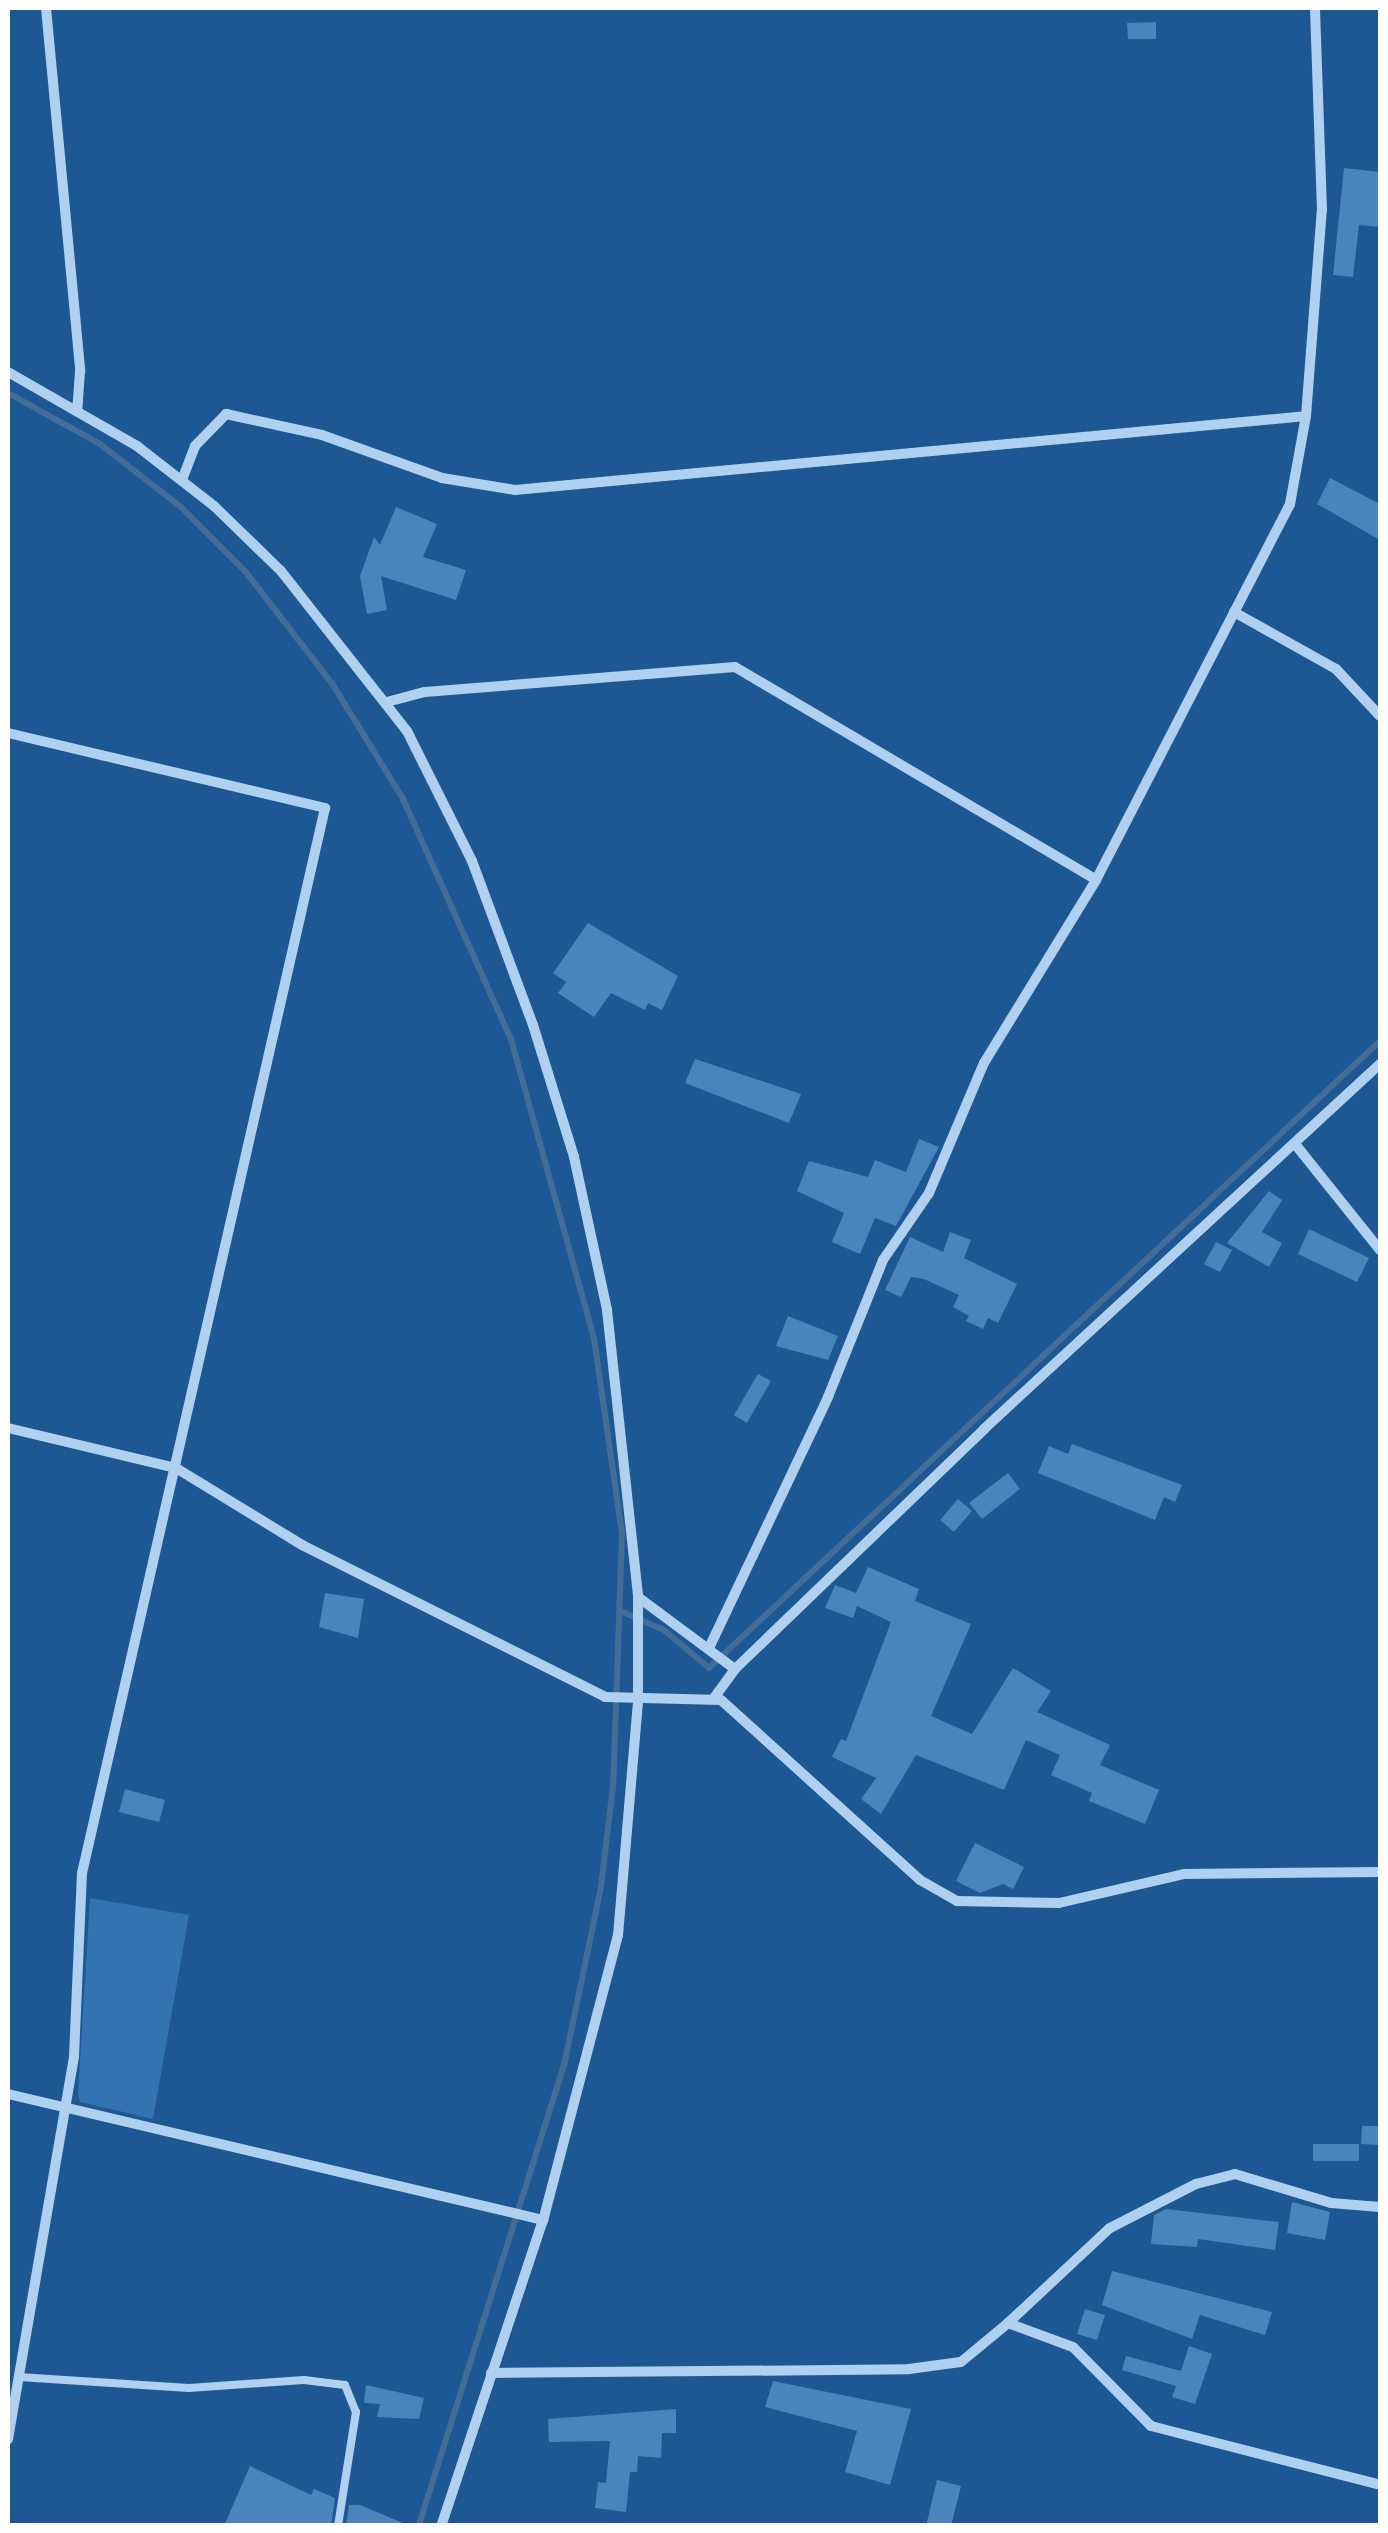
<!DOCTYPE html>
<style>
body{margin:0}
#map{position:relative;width:1388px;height:2533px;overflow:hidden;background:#1d5895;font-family:"Roboto Condensed",sans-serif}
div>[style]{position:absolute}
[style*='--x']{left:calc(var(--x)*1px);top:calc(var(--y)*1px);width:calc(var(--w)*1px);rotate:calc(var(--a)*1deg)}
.green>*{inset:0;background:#3273b2}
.stream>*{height:6px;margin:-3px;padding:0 3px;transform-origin:3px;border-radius:3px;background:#436d97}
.building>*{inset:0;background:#4a84bd}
.lane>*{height:8px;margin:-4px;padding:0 4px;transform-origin:4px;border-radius:4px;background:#b0d0ef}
.street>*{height:10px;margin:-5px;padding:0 5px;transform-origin:5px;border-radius:5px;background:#b0d0ef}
span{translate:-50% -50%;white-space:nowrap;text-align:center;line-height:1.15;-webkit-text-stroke:8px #1d5895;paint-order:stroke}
.frame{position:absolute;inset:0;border:10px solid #fff;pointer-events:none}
</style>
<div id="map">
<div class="green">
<div style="clip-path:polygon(90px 1898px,189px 1915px,153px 2119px,80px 2102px,78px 2094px)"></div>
</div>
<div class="stream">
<div style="--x:8;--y:393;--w:105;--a:29"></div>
<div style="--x:100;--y:444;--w:103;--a:37.9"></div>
<div style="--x:181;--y:507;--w:91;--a:45"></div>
<div style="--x:245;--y:571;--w:144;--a:52.3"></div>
<div style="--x:333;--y:685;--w:134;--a:58.4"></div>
<div style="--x:403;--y:799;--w:263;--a:65.8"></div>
<div style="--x:511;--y:1039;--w:311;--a:74.5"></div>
<div style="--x:594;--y:1339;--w:197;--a:81.8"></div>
<div style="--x:622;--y:1534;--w:252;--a:92"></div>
<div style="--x:613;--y:1786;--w:102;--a:96.8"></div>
<div style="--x:601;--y:1887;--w:182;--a:101.7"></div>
<div style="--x:564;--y:2065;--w:483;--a:107.5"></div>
<div style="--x:620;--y:1611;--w:48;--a:23.4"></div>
<div style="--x:664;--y:1630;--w:59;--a:40.2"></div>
<div style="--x:709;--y:1668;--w:918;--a:-43.06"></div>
</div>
<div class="building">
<div style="clip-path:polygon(1156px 22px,1156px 39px,1128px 39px,1127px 23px)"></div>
<div style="clip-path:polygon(1344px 168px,1380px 172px,1380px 227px,1359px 225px,1353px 277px,1333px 275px)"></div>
<div style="clip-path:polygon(1330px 478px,1380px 504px,1380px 540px,1317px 504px)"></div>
<div style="clip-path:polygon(396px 507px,437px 524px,423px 557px,466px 570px,456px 600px,381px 576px,387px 610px,367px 614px,360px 576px,374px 537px,380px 545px)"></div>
<div style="clip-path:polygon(588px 923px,678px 976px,662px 1010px,648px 1003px,645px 1010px,611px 993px,594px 1017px,558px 993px,566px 982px,553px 973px)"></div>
<div style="clip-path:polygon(695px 1059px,801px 1094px,789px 1123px,685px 1083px)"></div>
<div style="clip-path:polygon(919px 1139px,939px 1147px,896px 1226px,875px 1218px,860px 1254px,832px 1242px,844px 1213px,797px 1191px,809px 1161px,868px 1177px,875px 1160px,906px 1172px)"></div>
<div style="clip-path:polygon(1269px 1191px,1282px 1200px,1262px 1232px,1282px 1243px,1269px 1267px,1227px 1243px)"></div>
<div style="clip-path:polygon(1309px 1229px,1369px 1258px,1357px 1282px,1298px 1254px)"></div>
<div style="clip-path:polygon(950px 1232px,971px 1240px,964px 1258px,1017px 1284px,998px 1323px,988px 1318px,983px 1329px,966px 1321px,969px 1316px,953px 1307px,959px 1295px,924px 1279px,911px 1277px,901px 1297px,885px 1290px,910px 1237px,943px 1252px)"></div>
<div style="clip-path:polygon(1216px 1242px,1232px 1250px,1220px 1272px,1204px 1264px)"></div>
<div style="clip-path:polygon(788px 1316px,838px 1336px,828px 1360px,776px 1346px)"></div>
<div style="clip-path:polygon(758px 1374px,771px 1381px,747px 1423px,734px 1415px)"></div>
<div style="clip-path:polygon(1072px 1444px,1182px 1485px,1175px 1502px,1164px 1497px,1155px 1520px,1038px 1473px,1049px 1446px,1068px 1454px)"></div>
<div style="clip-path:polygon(1008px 1473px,1020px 1489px,982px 1519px,969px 1503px)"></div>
<div style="clip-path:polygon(958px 1499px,972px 1511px,954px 1532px,940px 1520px)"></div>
<div style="clip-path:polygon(868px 1567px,919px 1589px,915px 1601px,971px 1624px,931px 1716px,972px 1734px,1013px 1668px,1051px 1691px,1037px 1712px,1110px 1745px,1100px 1765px,1159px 1790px,1145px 1824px,1089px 1801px,1092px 1793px,1051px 1775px,1060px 1755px,1026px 1740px,1004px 1790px,916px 1755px,881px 1814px,861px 1799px,876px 1778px,832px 1757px,841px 1739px,846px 1741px,891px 1622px,857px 1606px,853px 1618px,825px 1608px,835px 1585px,856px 1593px)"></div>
<div style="clip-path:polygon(325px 1593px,364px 1599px,358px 1638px,319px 1627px)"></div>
<div style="clip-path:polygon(125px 1789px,165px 1800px,159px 1822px,119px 1812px)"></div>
<div style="clip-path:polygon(975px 1843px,1024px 1867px,1013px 1889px,1003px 1884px,980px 1893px,956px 1881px)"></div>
<div style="clip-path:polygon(1362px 2126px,1380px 2126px,1380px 2145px,1361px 2144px)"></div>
<div style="clip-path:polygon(1313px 2144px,1359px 2144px,1359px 2161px,1313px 2161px)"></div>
<div style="clip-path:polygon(1292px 2202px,1330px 2212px,1325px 2240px,1287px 2233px)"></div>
<div style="clip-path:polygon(1166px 2209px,1279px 2222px,1275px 2250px,1198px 2239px,1197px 2247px,1151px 2244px,1154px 2215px)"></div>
<div style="clip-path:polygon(1112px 2271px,1272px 2312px,1265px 2335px,1200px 2315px,1192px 2339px,1102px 2305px)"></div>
<div style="clip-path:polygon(1085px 2309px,1105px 2315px,1097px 2340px,1077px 2334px)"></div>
<div style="clip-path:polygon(1189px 2346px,1212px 2354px,1195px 2404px,1172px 2397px,1176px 2386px,1122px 2370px,1126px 2356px,1181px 2371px)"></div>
<div style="clip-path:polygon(773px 2381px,911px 2409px,890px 2485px,845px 2472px,857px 2431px,765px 2407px)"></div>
<div style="clip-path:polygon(366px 2385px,424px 2398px,419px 2419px,377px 2417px,380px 2404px,364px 2403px)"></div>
<div style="clip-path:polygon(676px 2409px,676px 2433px,662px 2433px,661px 2458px,638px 2456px,637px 2472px,630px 2472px,626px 2512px,595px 2508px,598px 2482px,606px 2483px,610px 2441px,549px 2442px,548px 2419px)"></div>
<div style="clip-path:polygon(250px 2466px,311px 2495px,314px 2489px,335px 2498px,331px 2526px,224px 2526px)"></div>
<div style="clip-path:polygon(937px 2480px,961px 2486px,951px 2526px,926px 2526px)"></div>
<div style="clip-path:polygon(349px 2505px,360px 2505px,410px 2526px,346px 2526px)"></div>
</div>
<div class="lane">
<div style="--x:19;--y:2377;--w:170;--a:3.7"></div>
<div style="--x:189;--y:2388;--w:115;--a:-4"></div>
<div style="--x:304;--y:2380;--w:41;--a:7"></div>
<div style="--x:345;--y:2385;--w:29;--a:68"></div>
<div style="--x:356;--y:2412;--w:115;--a:99"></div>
</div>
<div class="street">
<div style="--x:46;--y:8;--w:365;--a:84.6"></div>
<div style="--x:80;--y:371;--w:39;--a:94"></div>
<div style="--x:8;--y:372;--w:149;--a:29.8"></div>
<div style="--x:137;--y:446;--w:98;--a:37.9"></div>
<div style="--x:214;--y:506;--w:93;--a:44.1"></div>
<div style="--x:281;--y:571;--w:204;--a:51.8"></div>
<div style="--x:407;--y:731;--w:145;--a:63.4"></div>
<div style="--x:472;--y:861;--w:175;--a:69.6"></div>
<div style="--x:533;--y:1025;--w:138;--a:72.7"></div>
<div style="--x:574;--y:1157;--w:157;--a:77.8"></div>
<div style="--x:607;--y:1310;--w:289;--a:83.8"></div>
<div style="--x:638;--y:1597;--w:105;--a:90"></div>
<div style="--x:638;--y:1702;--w:234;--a:94.9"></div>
<div style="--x:618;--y:1935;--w:295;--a:104.7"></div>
<div style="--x:543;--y:2220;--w:323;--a:108.4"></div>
<div style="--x:182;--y:480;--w:36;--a:-69"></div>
<div style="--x:195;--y:446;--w:45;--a:-45.9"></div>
<div style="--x:226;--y:414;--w:98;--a:12.3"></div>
<div style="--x:322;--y:435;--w:127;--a:19.7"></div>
<div style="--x:442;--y:478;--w:74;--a:9.3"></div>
<div style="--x:515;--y:490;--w:794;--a:-5.34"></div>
<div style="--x:1234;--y:612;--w:117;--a:29.2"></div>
<div style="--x:1336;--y:669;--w:64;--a:46.9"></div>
<div style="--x:387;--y:702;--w:39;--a:-15"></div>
<div style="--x:425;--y:692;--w:311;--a:-4.6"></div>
<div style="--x:735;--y:667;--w:419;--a:30.5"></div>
<div style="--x:8;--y:733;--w:326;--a:13.3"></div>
<div style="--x:325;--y:808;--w:1092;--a:102.85"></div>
<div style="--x:82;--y:1873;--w:184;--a:92.5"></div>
<div style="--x:74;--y:2057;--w:388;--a:99.8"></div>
<div style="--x:1295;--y:1144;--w:136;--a:51.3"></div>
<div style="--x:8;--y:1428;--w:173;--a:13.4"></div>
<div style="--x:176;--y:1468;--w:148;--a:31.4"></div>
<div style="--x:302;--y:1545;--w:339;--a:26.6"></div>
<div style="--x:605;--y:1697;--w:116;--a:1.5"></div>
<div style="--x:721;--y:1700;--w:268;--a:42.1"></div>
<div style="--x:920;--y:1880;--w:43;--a:29.6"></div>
<div style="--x:957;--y:1901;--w:102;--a:1.1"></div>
<div style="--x:1059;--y:1903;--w:129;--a:-13"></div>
<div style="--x:1185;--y:1874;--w:195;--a:-0.6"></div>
<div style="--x:638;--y:1597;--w:121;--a:36.6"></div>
<div style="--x:709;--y:1648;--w:278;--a:-64.6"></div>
<div style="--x:828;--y:1397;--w:148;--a:-68.1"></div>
<div style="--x:883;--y:1260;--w:81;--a:-55.5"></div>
<div style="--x:929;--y:1193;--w:141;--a:-67.1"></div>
<div style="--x:984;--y:1063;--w:215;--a:-58.5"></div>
<div style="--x:1096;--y:880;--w:423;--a:-62.7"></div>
<div style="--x:1290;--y:504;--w:89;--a:-79.7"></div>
<div style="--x:1306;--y:416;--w:207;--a:-85.6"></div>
<div style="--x:1322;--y:210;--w:202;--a:-92"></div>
<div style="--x:714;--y:1698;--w:36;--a:-54"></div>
<div style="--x:735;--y:1669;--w:346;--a:-43.9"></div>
<div style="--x:984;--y:1429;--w:539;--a:-42.67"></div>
<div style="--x:8;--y:2094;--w:550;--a:13.25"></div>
<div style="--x:1008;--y:2323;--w:139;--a:-43"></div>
<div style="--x:1110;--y:2228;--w:97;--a:-27.1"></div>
<div style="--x:1196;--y:2184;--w:40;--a:-14.4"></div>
<div style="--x:1235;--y:2174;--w:100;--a:16.8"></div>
<div style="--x:1331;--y:2203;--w:49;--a:4.7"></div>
<div style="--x:491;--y:2373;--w:418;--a:-0.5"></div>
<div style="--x:909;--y:2369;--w:52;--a:-7.7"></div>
<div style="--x:961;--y:2362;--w:61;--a:-39.7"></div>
<div style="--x:1008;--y:2323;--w:69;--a:20.3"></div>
<div style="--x:1073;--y:2347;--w:111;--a:45.4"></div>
<div style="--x:1151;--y:2426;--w:236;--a:14.4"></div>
</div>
<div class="frame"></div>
</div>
